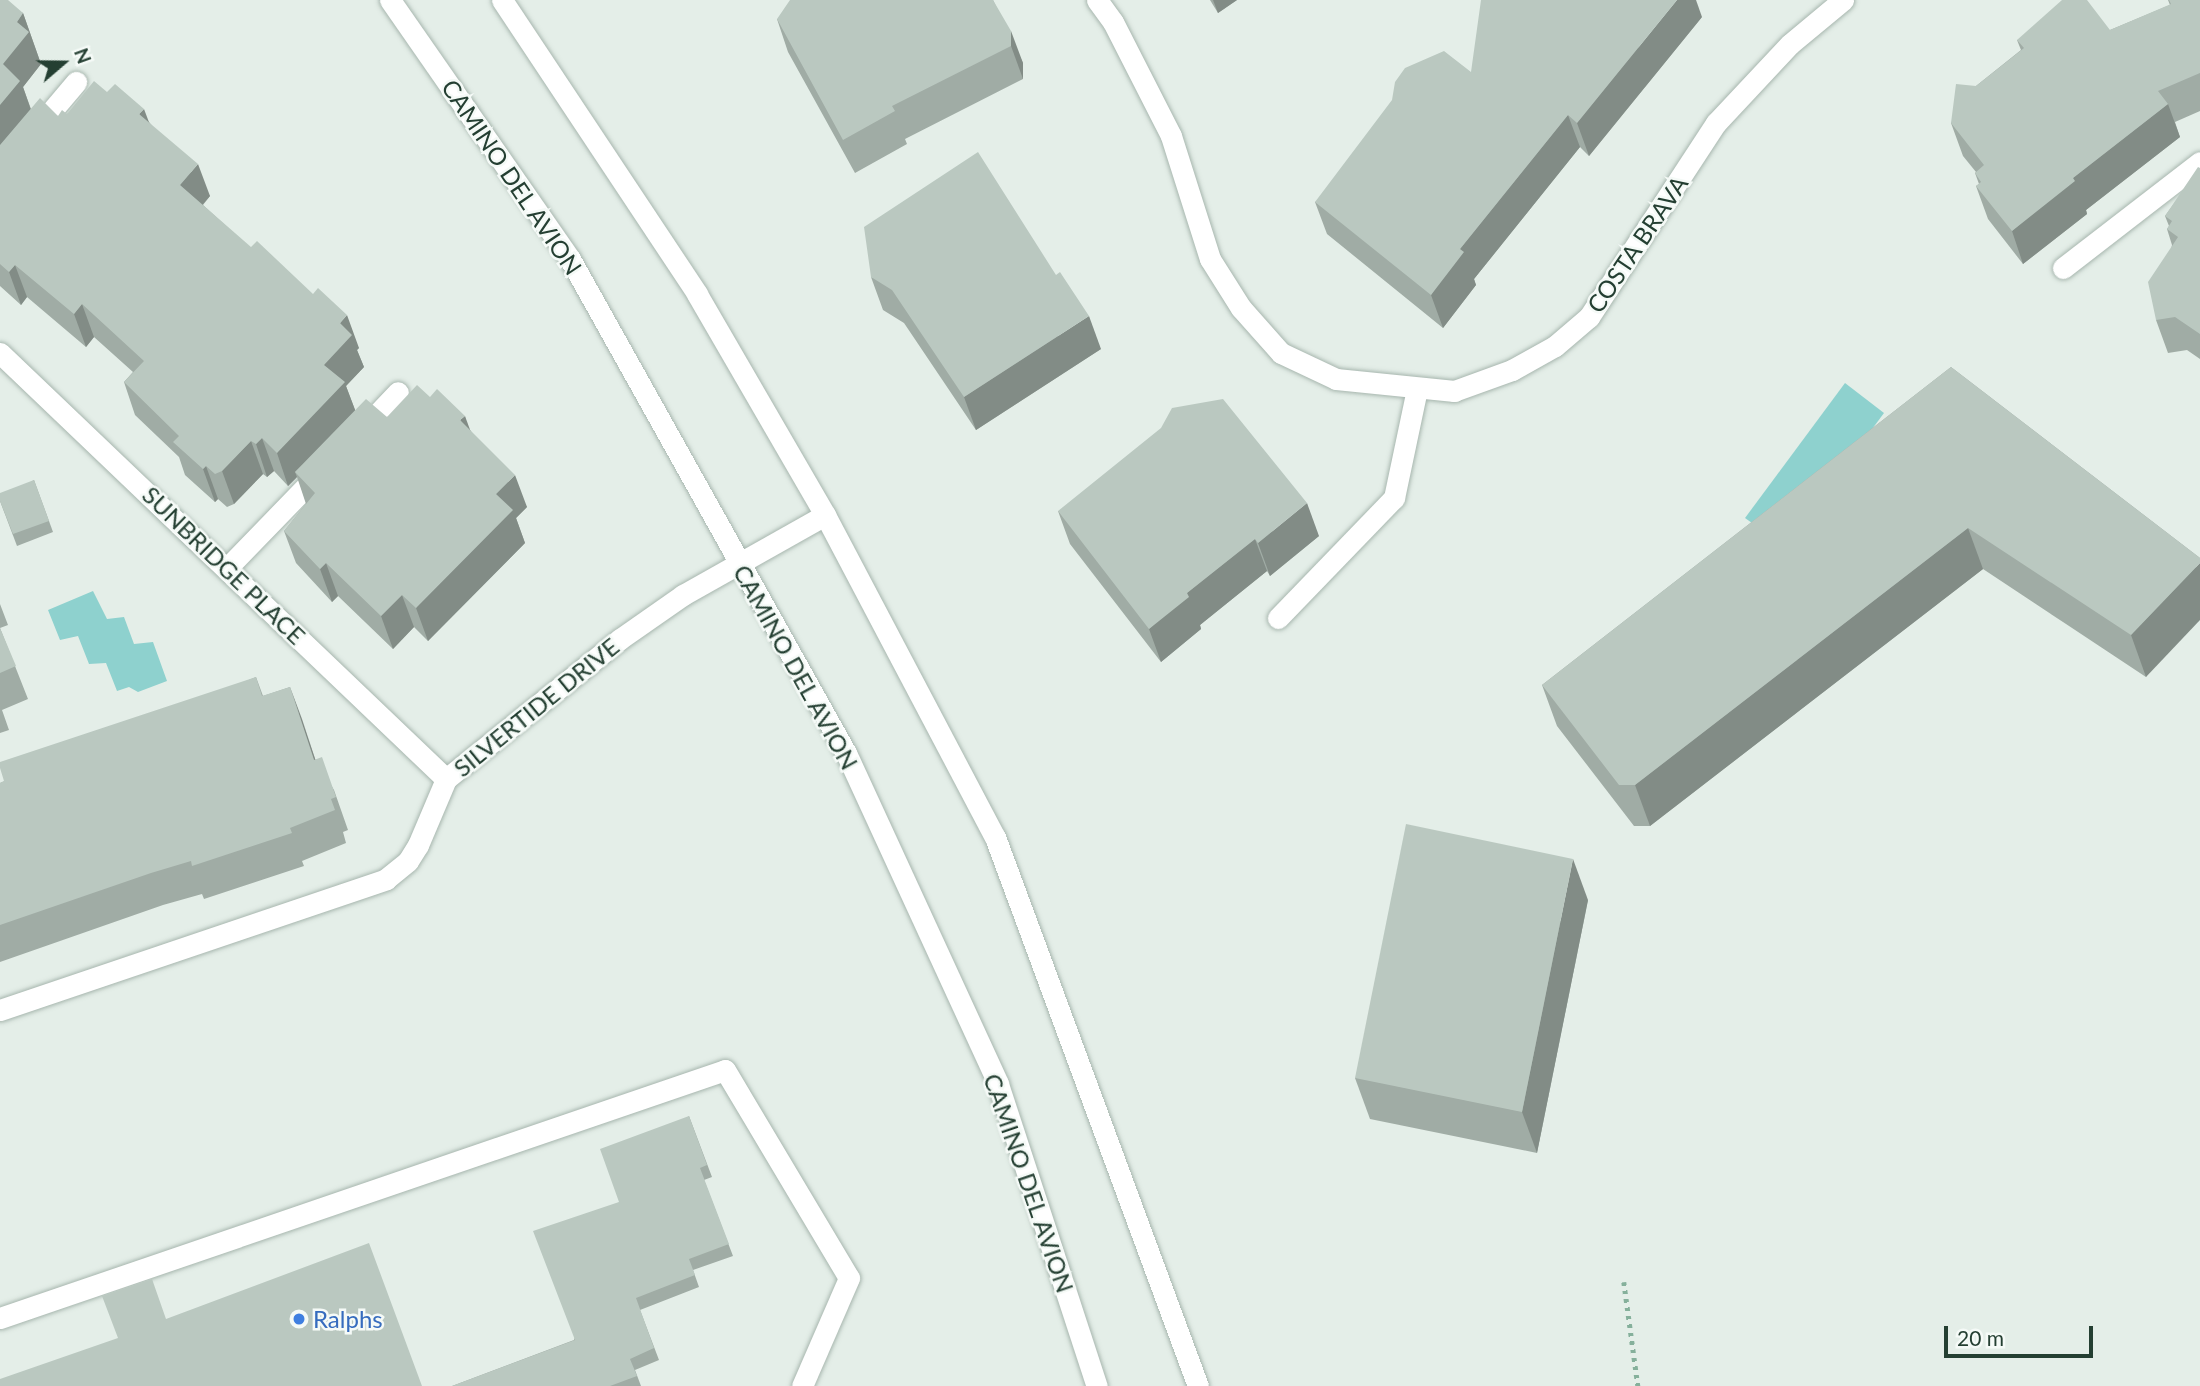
<!DOCTYPE html>
<style>
body{margin:0}
#map{position:relative;width:2200px;height:1386px;overflow:hidden;background:#e4eee8;font-family:Lato,sans-serif}
div>[style]{position:absolute}
[style*='--x']{left:calc(var(--x)*1px);top:calc(var(--y)*1px);width:calc(var(--w)*1px);rotate:calc(var(--a)*1deg)}
.water>*{inset:0;background:#8ed1ce}
.path>*{height:4.5px;margin-top:-2.25px;transform-origin:0;background:repeating-linear-gradient(90deg,#85b09b 0 3.5px,transparent 0 8.5px)}
.roads{filter:drop-shadow(0 0 2px #a7b6ae) drop-shadow(0 0 2px #a7b6ae)}
.lane>*{height:21px;margin:-10.5px;padding:0 10.5px;transform-origin:10.5px;border-radius:10.5px;background:#fff}
.street>*{height:21px;margin:-10.5px;padding:0 10.5px;transform-origin:10.5px;border-radius:10.5px;background:#fff}
.secondary>*{height:21px;margin:-10.5px;padding:0 10.5px;transform-origin:10.5px;border-radius:10.5px;background:#fff}
.wall>*{inset:0;background:#a0aca5}
.shaded-wall>*{inset:0;background:#828c86}
.building>*{inset:0;background:#bac8c0}
.dots>*{width:19px;height:19px;translate:-50% -50%;box-sizing:border-box;border:4px solid #f5faf7;border-radius:50%}
span{translate:-50% -50%;white-space:nowrap;text-align:center;line-height:1.15;-webkit-text-stroke:5px #f5faf7;paint-order:stroke}
.street-label{font-size:24px;color:#243f32}
.shop-label{font-size:24px;color:#366cbe}
.left{translate:0 -50%;text-align:left}
.north{position:absolute;left:28px;top:28px;width:70px;height:70px;-webkit-text-stroke:5px #f5faf7;paint-order:stroke;rotate:70deg;font-size:19px;font-weight:700;line-height:28px;text-align:center;color:#243f32}
.north::after{content:'';display:block;margin:auto;width:24px;height:32px;background:#243f32;clip-path:polygon(50% 0,100% 100%,50% 72%,0 100%)}
.scale{position:absolute;left:1944px;top:1326px;width:149px;height:32px;box-sizing:border-box;border:4px solid #243f32;border-top:0;padding-left:9px;font-size:21px;line-height:24px;white-space:nowrap;color:#243f32;-webkit-text-stroke:5px #f5faf7;paint-order:stroke}
</style>
<div id="map">
<div class="water">
<div style="clip-path:polygon(1845px 383px,1884px 413px,1817px 503px,1773px 538px,1745px 518px)"></div>
<div style="clip-path:polygon(93px 591px,107px 619px,124px 617px,134px 644px,153px 642px,167px 681px,138px 692px,129px 687px,117px 691px,106px 663px,89px 664px,78px 636px,60px 640px,48px 610px)"></div>
</div>
<div class="path">
<div style="--x:1624;--y:1282;--w:105;--a:82.3"></div>
</div>
<div class="roads">
<div class="lane">
<div style="--x:1278;--y:618;--w:167;--a:-46"></div>
<div style="--x:1394;--y:498;--w:111;--a:-78.1"></div>
<div style="--x:0;--y:1318;--w:766;--a:-18.88"></div>
<div style="--x:725;--y:1070;--w:242;--a:59.2"></div>
<div style="--x:849;--y:1278;--w:118;--a:113.5"></div>
</div>
<div class="street">
<div style="--x:1097;--y:0;--w:27;--a:54"></div>
<div style="--x:1113;--y:22;--w:128;--a:63"></div>
<div style="--x:1171;--y:136;--w:129;--a:72.4"></div>
<div style="--x:1210;--y:259;--w:58;--a:57.7"></div>
<div style="--x:1241;--y:308;--w:60;--a:48.4"></div>
<div style="--x:1281;--y:353;--w:61;--a:25.3"></div>
<div style="--x:1336;--y:379;--w:119;--a:5.8"></div>
<div style="--x:1454;--y:391;--w:62;--a:-19.9"></div>
<div style="--x:1512;--y:370;--w:49;--a:-29.2"></div>
<div style="--x:1555;--y:346;--w:45;--a:-40.5"></div>
<div style="--x:1589;--y:317;--w:232;--a:-56.8"></div>
<div style="--x:1716;--y:123;--w:108;--a:-46.9"></div>
<div style="--x:1790;--y:44;--w:69;--a:-39.7"></div>
<div style="--x:0;--y:172;--w:118;--a:-49.8"></div>
<div style="--x:2063;--y:268;--w:173;--a:-37.7"></div>
<div style="--x:0;--y:353;--w:617;--a:43.69"></div>
<div style="--x:362;--y:430;--w:52;--a:-46.5"></div>
<div style="--x:228;--y:567;--w:135;--a:-45.9"></div>
<div style="--x:0;--y:1010;--w:408;--a:-18.7"></div>
<div style="--x:386;--y:879;--w:28;--a:-39"></div>
<div style="--x:408;--y:861;--w:19;--a:-58"></div>
<div style="--x:418;--y:845;--w:72;--a:-67"></div>
<div style="--x:446;--y:779;--w:223;--a:-38.8"></div>
<div style="--x:620;--y:639;--w:77;--a:-34.9"></div>
<div style="--x:683;--y:595;--w:163;--a:-29.4"></div>
</div>
<div class="secondary">
<div style="--x:390;--y:0;--w:315;--a:55.2"></div>
<div style="--x:570;--y:259;--w:566;--a:60.81"></div>
<div style="--x:846;--y:753;--w:364;--a:65.3"></div>
<div style="--x:998;--y:1084;--w:318;--a:71.9"></div>
<div style="--x:502;--y:0;--w:353;--a:56.4"></div>
<div style="--x:697;--y:294;--w:255;--a:59.9"></div>
<div style="--x:825;--y:515;--w:364;--a:62.2"></div>
<div style="--x:995;--y:837;--w:585;--a:69.71"></div>
</div>
</div>
<div class="wall">
<div style="clip-path:polygon(0 0,23px 13px,41px 64px,23px 87px,31px 109px,58px 116px,67px 114px,107px 92px,149px 122px,210px 196px,203px 205px,359px 348px,357px 350px,364px 367px,346px 386px,355px 410px,387px 417px,430px 397px,470px 430px,527px 507px,516px 518px,525px 543px,428px 641px,414px 627px,393px 649px,338px 596px,332px 602px,296px 563px,284px 531px,306px 504px,297px 477px,288px 486px,274px 471px,267px 477px,263px 474px,234px 504px,227px 507px,218px 499px,215px 502px,185px 475px,179px 457px,135px 415px,124px 382px,133px 372px,94px 337px,86px 347px,27px 297px,21px 305px,0 286px)"></div>
<div style="clip-path:polygon(993px 0,1023px 63px,1023px 79px,905px 139px,907px 144px,855px 173px,788px 52px,777px 19px)"></div>
<div style="clip-path:polygon(1210px 0,1237px 0,1218px 13px)"></div>
<div style="clip-path:polygon(2168px 0,2200px 0,2200px 111px,2175px 122px,2180px 137px,2086px 210px,2087px 214px,2023px 264px,1988px 219px,1976px 186px,1979px 184px,1975px 173px,1976px 172px,1963px 156px,1951px 123px,1976px 86px,2021px 50px,2017px 40px,2110px 30px,2170px 5px)"></div>
<div style="clip-path:polygon(1702px 17px,1589px 156px,1580px 147px,1474px 279px,1476px 285px,1443px 328px,1327px 234px,1315px 202px)"></div>
<div style="clip-path:polygon(2200px 168px,2200px 359px,2187px 350px,2168px 353px,2156px 320px,2172px 245px,2167px 229px,2169px 226px,2165px 216px)"></div>
<div style="clip-path:polygon(871px 277px,1101px 349px,976px 430px,904px 323px,883px 310px)"></div>
<div style="clip-path:polygon(1951px 367px,2200px 558px,2146px 677px,1983px 569px,1650px 826px,1634px 826px,1557px 726px,1542px 685px)"></div>
<div style="clip-path:polygon(34px 480px,53px 532px,17px 546px,0 501px)"></div>
<div style="clip-path:polygon(1058px 511px,1319px 536px,1270px 576px,1267px 571px,1200px 625px,1201px 629px,1161px 662px,1070px 544px)"></div>
<div style="clip-path:polygon(0 604px,8px 625px,0 628px,28px 699px,2px 710px,9px 730px,0 733px)"></div>
<div style="clip-path:polygon(256px 677px,263px 696px,290px 687px,315px 759px,334px 790px,348px 830px,343px 832px,346px 843px,302px 861px,304px 866px,204px 899px,202px 894px,163px 905px,0 962px,0 783px)"></div>
<div style="clip-path:polygon(1588px 900px,1537px 1153px,1370px 1119px,1355px 1078px)"></div>
<div style="clip-path:polygon(689px 1116px,712px 1177px,704px 1180px,733px 1256px,693px 1270px,699px 1287px,640px 1310px,659px 1360px,635px 1370px,641px 1386px,452px 1386px,574px 1340px,619px 1202px)"></div>
</div>
<div class="shaded-wall">
<div style="clip-path:polygon(1213px 0,1237px 0,1218px 13px)"></div>
<div style="clip-path:polygon(1677px 0,1696px 0,1702px 17px,1589px 156px,1577px 123px)"></div>
<div style="clip-path:polygon(23px 13px,41px 64px,23px 87px,32px 113px,0 152px,0 105px,3px 64px,17px 22px)"></div>
<div style="clip-path:polygon(1011px 31px,1023px 63px,1023px 79px,1011px 46px)"></div>
<div style="clip-path:polygon(2168px 104px,2180px 137px,2086px 210px,2087px 214px,2023px 264px,2012px 231px,2073px 178px)"></div>
<div style="clip-path:polygon(144px 109px,156px 141px,139px 114px)"></div>
<div style="clip-path:polygon(1568px 115px,1580px 147px,1474px 279px,1476px 285px,1443px 328px,1431px 295px,1460px 249px)"></div>
<div style="clip-path:polygon(198px 164px,210px 196px,192px 217px,180px 185px)"></div>
<div style="clip-path:polygon(15px 265px,27px 297px,21px 305px,9px 272px)"></div>
<div style="clip-path:polygon(82px 304px,94px 337px,86px 347px,74px 314px)"></div>
<div style="clip-path:polygon(347px 315px,359px 348px,357px 350px,364px 367px,346px 386px,357px 415px,295px 472px,297px 477px,288px 486px,277px 453px,324px 365px,340px 323px)"></div>
<div style="clip-path:polygon(1089px 316px,1101px 349px,976px 430px,964px 397px)"></div>
<div style="clip-path:polygon(465px 416px,477px 449px,460px 420px)"></div>
<div style="clip-path:polygon(262px 438px,274px 471px,267px 477px,256px 444px)"></div>
<div style="clip-path:polygon(251px 441px,263px 474px,234px 504px,222px 471px)"></div>
<div style="clip-path:polygon(206px 466px,218px 499px,215px 502px,203px 469px)"></div>
<div style="clip-path:polygon(515px 475px,527px 507px,516px 518px,525px 543px,428px 641px,416px 608px,496px 494px)"></div>
<div style="clip-path:polygon(1307px 503px,1319px 536px,1270px 576px,1258px 543px)"></div>
<div style="clip-path:polygon(1968px 528px,1983px 569px,1650px 826px,1635px 785px)"></div>
<div style="clip-path:polygon(1255px 539px,1267px 571px,1200px 625px,1201px 629px,1161px 662px,1149px 629px,1187px 593px)"></div>
<div style="clip-path:polygon(326px 563px,338px 596px,332px 602px,320px 569px)"></div>
<div style="clip-path:polygon(2200px 563px,2200px 620px,2146px 677px,2131px 635px)"></div>
<div style="clip-path:polygon(402px 595px,414px 627px,393px 649px,381px 616px)"></div>
<div style="clip-path:polygon(290px 687px,302px 719px,326px 792px,314px 760px)"></div>
<div style="clip-path:polygon(1573px 859px,1588px 900px,1537px 1153px,1522px 1112px)"></div>
</div>
<div class="building">
<div style="clip-path:polygon(0 0,8px 0,23px 13px,17px 22px,29px 32px,3px 64px,20px 81px,0 105px)"></div>
<div style="clip-path:polygon(790px 0,993px 0,1011px 31px,1011px 46px,892px 106px,895px 111px,843px 140px,777px 19px)"></div>
<div style="clip-path:polygon(1481px 0,1677px 0,1577px 123px,1568px 115px,1460px 249px,1464px 252px,1431px 295px,1315px 202px,1392px 100px,1395px 82px,1405px 68px,1444px 51px,1471px 72px)"></div>
<div style="clip-path:polygon(2062px 0,2087px 0,2110px 30px,2171px 4px,2169px 0,2200px 0,2200px 73px,2158px 91px,2168px 104px,2073px 178px,2075px 181px,2012px 231px,1976px 186px,1981px 182px,1975px 173px,1984px 165px,1951px 123px,1956px 84px,1976px 86px,2024px 48px,2017px 40px)"></div>
<div style="clip-path:polygon(94px 81px,107px 92px,115px 84px,144px 109px,139px 114px,198px 164px,180px 185px,251px 247px,257px 241px,313px 294px,318px 288px,347px 315px,340px 323px,352px 335px,324px 365px,345px 382px,277px 453px,262px 438px,256px 444px,251px 441px,222px 471px,215px 474px,206px 466px,203px 469px,173px 442px,179px 436px,124px 382px,144px 361px,82px 304px,74px 314px,15px 265px,9px 272px,0 264px,0 145px,40px 98px,58px 116px,62px 110px,67px 114px)"></div>
<div style="clip-path:polygon(978px 152px,1056px 275px,1060px 272px,1089px 316px,964px 397px,892px 290px,871px 277px,864px 227px)"></div>
<div style="clip-path:polygon(2198px 167px,2200px 168px,2200px 334px,2175px 317px,2156px 320px,2148px 282px,2178px 237px,2167px 229px,2172px 221px,2165px 216px)"></div>
<div style="clip-path:polygon(1951px 367px,2200px 558px,2200px 563px,2131px 635px,1968px 528px,1635px 785px,1619px 785px,1542px 685px)"></div>
<div style="clip-path:polygon(417px 385px,430px 397px,437px 389px,465px 416px,460px 420px,515px 475px,496px 494px,513px 510px,416px 608px,402px 595px,381px 616px,326px 563px,320px 569px,284px 531px,315px 493px,295px 472px,366px 399px,387px 417px)"></div>
<div style="clip-path:polygon(1223px 399px,1307px 503px,1258px 543px,1255px 539px,1187px 593px,1189px 597px,1149px 629px,1058px 511px,1161px 428px,1172px 408px)"></div>
<div style="clip-path:polygon(34px 480px,49px 521px,13px 534px,0 501px,0 493px)"></div>
<div style="clip-path:polygon(0 628px,16px 666px,0 673px)"></div>
<div style="clip-path:polygon(256px 677px,262px 696px,290px 687px,314px 760px,322px 757px,336px 797px,331px 799px,335px 810px,290px 828px,292px 833px,192px 866px,191px 861px,151px 873px,0 925px,0 783px,4px 781px,0 768px,0 762px)"></div>
<div style="clip-path:polygon(1406px 824px,1573px 859px,1522px 1112px,1355px 1078px)"></div>
<div style="clip-path:polygon(689px 1116px,707px 1165px,700px 1168px,729px 1244px,689px 1259px,695px 1275px,636px 1298px,654px 1348px,630px 1359px,637px 1376px,610px 1386px,452px 1386px,575px 1340px,533px 1231px,619px 1202px,600px 1149px)"></div>
<div style="clip-path:polygon(369px 1243px,422px 1386px,0 1386px,0 1379px,118px 1338px,102px 1296px,152px 1279px,166px 1319px)"></div>
</div>
<div class="dots">
<div style="left:299px;top:1319px;background:#3f7fe0"></div>
</div>
<div class="street-label">
<span style="left:512px;top:177px;rotate:56deg">CAMINO DEL AVION</span>
<span style="left:1637px;top:244px;rotate:-56deg">COSTA BRAVA</span>
<span style="left:224px;top:565px;rotate:44deg">SUNBRIDGE PLACE</span>
<span style="left:796px;top:667px;rotate:61deg">CAMINO DEL AVION</span>
<span style="left:536px;top:707px;rotate:-39deg">SILVERTIDE DRIVE</span>
<span style="left:1029px;top:1183px;rotate:71deg">CAMINO DEL AVION</span>
</div>
<div class="shop-label">
<span class="left" style="left:313px;top:1319px">Ralphs</span>
</div>
<div class="north">N</div>
<div class="scale">20 m</div>
</div>
